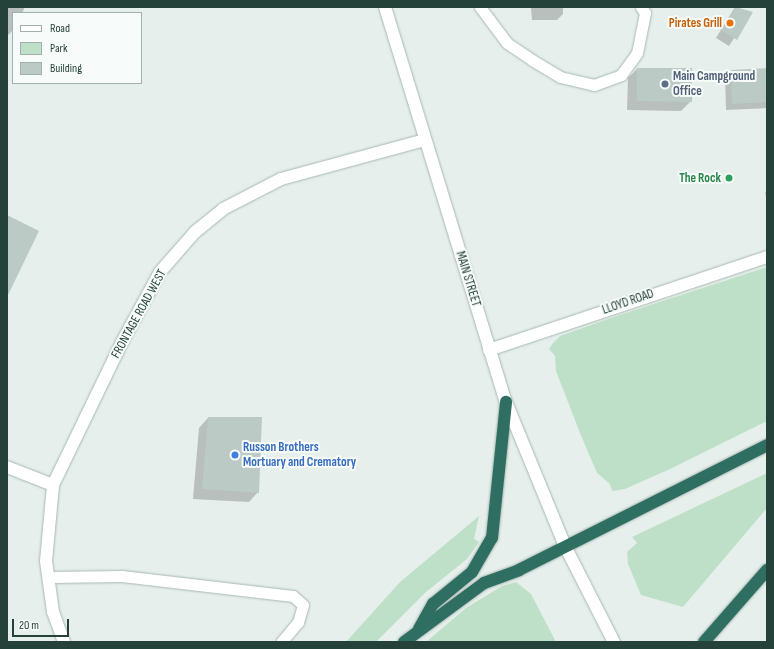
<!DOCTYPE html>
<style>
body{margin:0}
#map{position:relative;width:774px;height:649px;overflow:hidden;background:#e6efeb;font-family:"Sofia Sans Condensed",sans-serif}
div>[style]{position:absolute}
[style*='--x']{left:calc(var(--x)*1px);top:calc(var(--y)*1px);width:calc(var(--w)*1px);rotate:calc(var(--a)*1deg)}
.green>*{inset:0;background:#bfe0c8}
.shadow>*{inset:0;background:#0003}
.building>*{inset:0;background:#bbcac4}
.roads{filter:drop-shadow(0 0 1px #a8b8b2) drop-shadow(0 0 1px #a8b8b2)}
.service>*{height:11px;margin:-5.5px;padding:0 5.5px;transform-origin:5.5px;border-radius:5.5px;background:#fff}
.tertiary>*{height:12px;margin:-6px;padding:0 6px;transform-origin:6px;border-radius:6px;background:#fff}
.secondary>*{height:12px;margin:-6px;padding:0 6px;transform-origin:6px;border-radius:6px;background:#fff}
.motorway>*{height:12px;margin:-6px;padding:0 6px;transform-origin:6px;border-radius:6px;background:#2f6f62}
.dots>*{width:11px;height:11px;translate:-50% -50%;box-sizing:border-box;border:2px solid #f7fbf9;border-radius:50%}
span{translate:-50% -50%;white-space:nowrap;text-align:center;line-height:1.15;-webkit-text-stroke:4px #f7fbf9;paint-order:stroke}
.food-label{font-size:13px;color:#c56008;font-weight:700}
.right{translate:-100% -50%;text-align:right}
.service-label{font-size:13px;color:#4e5e75;font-weight:700}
.left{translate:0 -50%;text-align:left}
.leisure-label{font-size:13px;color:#27864d;font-weight:700}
.street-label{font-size:13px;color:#24423a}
.shop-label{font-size:13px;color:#366cbe;font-weight:700}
.frame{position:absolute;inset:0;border:8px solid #24423a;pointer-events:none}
.legend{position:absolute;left:12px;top:12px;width:130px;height:72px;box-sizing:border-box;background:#f7fbf9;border:1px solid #a3b1ad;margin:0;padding:5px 7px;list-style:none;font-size:12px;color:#24423a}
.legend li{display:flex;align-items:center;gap:8px;height:20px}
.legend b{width:20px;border:1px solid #a3b1ad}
.scale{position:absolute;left:12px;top:619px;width:57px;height:18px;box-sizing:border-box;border:2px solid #24423a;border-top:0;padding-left:5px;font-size:12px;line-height:14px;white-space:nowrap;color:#24423a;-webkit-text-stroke:3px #f7fbf9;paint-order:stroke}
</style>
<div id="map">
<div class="green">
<div style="clip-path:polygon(767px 267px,767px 421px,670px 469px,625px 489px,612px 491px,610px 484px,597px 473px,580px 433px,556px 371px,555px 356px,549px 349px,553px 343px,560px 336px,611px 318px)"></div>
<div style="clip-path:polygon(767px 473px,767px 508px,683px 607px,641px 595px,628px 564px,627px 552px,637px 543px,632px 537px)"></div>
<div style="clip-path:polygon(479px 516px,474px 539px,479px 542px,467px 559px,426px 592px,376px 642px,346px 642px,400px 582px)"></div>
<div style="clip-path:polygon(516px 582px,531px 594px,556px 642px,426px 642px,466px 608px,502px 586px)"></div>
</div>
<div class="shadow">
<div style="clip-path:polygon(7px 7px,25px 7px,22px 13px,13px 13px,13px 30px,8px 35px)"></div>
<div style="clip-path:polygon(531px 7px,563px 7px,563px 14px,557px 20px,532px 20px)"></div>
<div style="clip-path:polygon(735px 7px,751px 12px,729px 46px,716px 38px)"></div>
<div style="clip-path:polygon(637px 69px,691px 101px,681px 111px,627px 110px,628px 78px)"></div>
<div style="clip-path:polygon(767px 69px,767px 108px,726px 110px,725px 77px,731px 71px)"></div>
<div style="clip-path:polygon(767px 190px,767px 200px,765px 193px)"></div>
<div style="clip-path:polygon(208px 418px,258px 492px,249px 502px,193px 499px,199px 428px)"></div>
</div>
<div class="building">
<div style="clip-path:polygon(735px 7px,753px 12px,737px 40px,722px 31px)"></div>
<div style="clip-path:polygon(637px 68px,692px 68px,692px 102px,637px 101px)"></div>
<div style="clip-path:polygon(767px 68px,767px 102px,732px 104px,731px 70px)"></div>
<div style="clip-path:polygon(7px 215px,39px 231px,7px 297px)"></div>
<div style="clip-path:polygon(208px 417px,262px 417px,259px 493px,202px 489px)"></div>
</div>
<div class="roads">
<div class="service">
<div style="--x:480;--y:7;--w:45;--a:53.1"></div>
<div style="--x:507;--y:43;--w:30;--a:34"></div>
<div style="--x:532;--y:60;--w:33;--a:31"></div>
<div style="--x:560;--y:77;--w:35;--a:13"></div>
<div style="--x:594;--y:85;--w:29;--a:-20"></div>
<div style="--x:621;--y:75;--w:27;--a:-54"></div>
<div style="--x:637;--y:53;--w:41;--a:-78.7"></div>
<div style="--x:645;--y:13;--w:7;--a:-124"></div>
<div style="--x:48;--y:577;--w:74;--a:-0.8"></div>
<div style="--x:122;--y:576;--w:172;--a:6.7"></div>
<div style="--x:293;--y:596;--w:13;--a:42"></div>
<div style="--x:303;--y:605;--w:18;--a:106"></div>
<div style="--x:298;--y:622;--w:26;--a:130"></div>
</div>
<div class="tertiary">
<div style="--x:489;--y:350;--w:293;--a:-18.5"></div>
<div style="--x:7;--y:467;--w:49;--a:21.4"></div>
<div style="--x:64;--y:642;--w:32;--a:-110"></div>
<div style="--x:53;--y:612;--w:51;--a:-97.8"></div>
<div style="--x:46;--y:561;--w:76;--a:-84.7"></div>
<div style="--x:53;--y:485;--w:159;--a:-64.2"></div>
<div style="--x:122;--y:342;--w:80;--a:-61.5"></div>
<div style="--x:160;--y:272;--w:53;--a:-48.8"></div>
<div style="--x:195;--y:232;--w:36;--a:-39"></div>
<div style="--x:223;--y:209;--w:65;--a:-27.3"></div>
<div style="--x:281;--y:179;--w:149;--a:-15.2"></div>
</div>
<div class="secondary">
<div style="--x:385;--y:7;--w:413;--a:73"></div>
<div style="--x:506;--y:402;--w:156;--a:67.7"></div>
<div style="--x:565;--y:546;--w:108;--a:63"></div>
</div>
<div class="motorway">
<div style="--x:419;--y:629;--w:29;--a:-61"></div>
<div style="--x:433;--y:604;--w:50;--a:-39.4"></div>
<div style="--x:472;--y:572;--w:39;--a:-60"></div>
<div style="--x:492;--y:538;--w:137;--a:-84.1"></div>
<div style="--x:404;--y:642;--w:99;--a:-36.4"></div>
<div style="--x:484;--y:583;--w:37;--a:-20"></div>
<div style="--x:519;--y:570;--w:278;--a:-26.7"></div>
<div style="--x:704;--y:642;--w:96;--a:-48.8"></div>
</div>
</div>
<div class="dots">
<div style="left:730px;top:23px;background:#e8710a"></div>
<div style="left:665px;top:84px;background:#5c6f8a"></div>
<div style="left:729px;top:178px;background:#2e9e5b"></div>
<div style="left:235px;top:455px;background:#3f7fe0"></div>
</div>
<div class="food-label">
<span class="right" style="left:722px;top:23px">Pirates Grill</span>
</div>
<div class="service-label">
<span class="left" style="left:673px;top:84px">Main Campground<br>Office</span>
</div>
<div class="leisure-label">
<span class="right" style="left:721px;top:178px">The Rock</span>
</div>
<div class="street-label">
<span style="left:468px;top:279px;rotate:73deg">MAIN STREET</span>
<span style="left:628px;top:302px;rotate:-19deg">LLOYD ROAD</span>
<span style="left:139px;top:314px;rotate:-61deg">FRONTAGE ROAD WEST</span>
</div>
<div class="shop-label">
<span class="left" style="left:243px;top:455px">Russon Brothers<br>Mortuary and Crematory</span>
</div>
<div class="frame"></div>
<ul class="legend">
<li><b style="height:5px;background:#fff"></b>Road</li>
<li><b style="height:11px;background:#bfe0c8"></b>Park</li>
<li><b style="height:11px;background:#bbcac4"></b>Building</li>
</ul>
<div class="scale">20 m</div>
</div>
